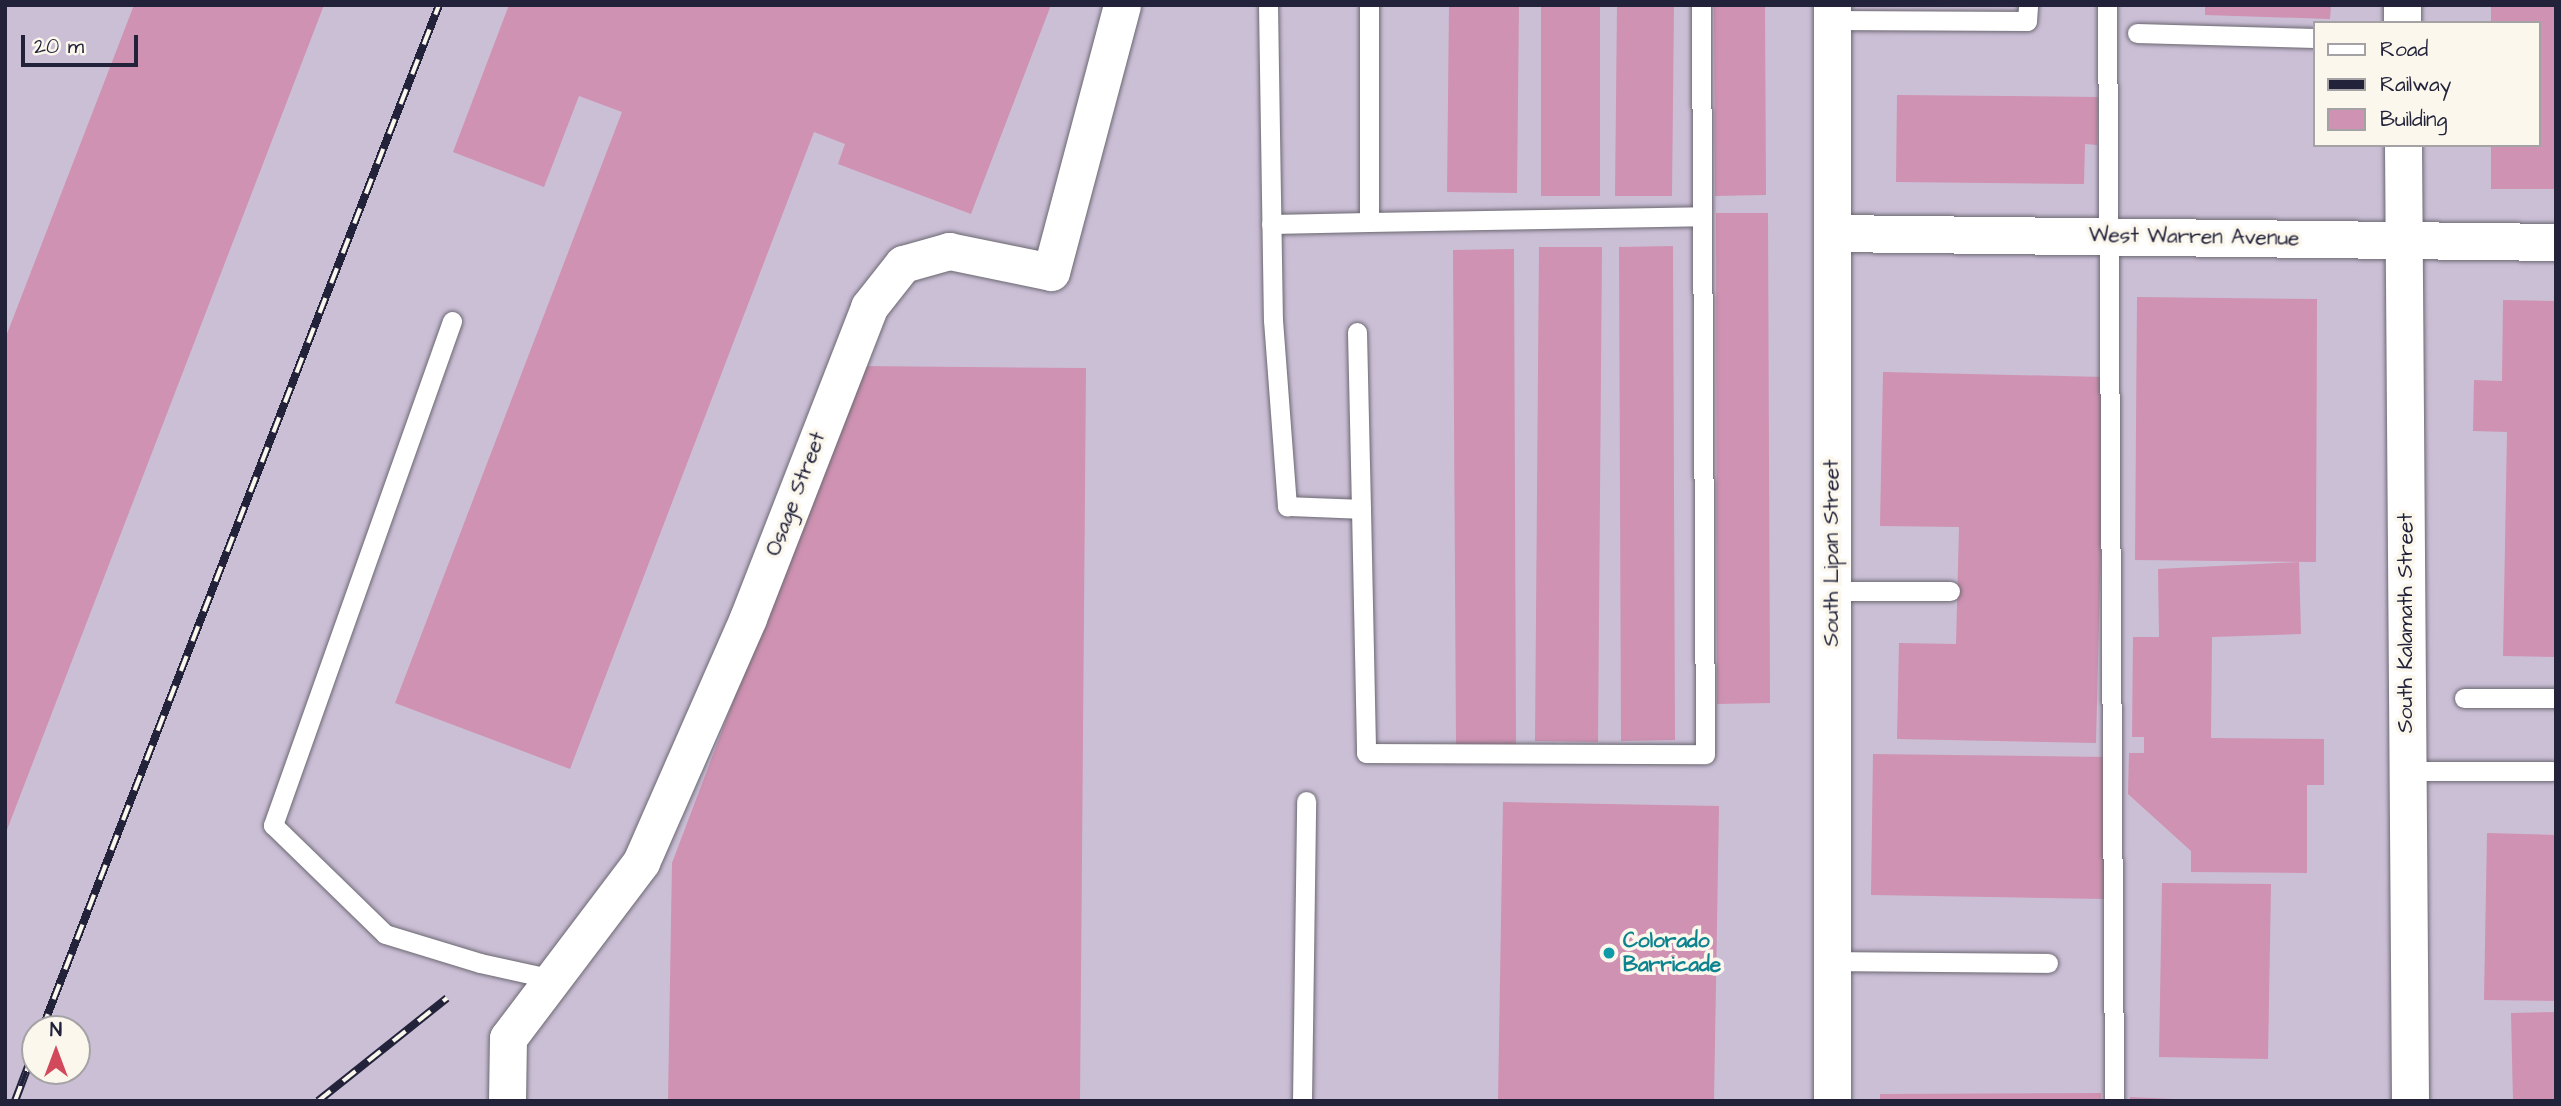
<!DOCTYPE html>
<style>
body{margin:0}
#map{position:relative;width:2561px;height:1106px;overflow:hidden;background:#f2ebd4;font-family:"Architects Daughter",sans-serif}
div>[style]{position:absolute}
[style*='--x']{left:calc(var(--x)*1px);top:calc(var(--y)*1px);width:calc(var(--w)*1px);rotate:calc(var(--a)*1deg)}
.industrial>*{inset:0;background:#cbbfd6}
.building>*{inset:0;background:#cf92b2}
.roads{filter:drop-shadow(0 0 2px #6b6871) drop-shadow(0 0 2px #6b6871)}
.lane>*{height:19px;margin:-9.5px;padding:0 9.5px;transform-origin:9.5px;border-radius:9.5px;background:#fff}
.street>*{height:37px;margin:-18.5px;padding:0 18.5px;transform-origin:18.5px;border-radius:18.5px;background:#fff}
.rail>*{height:8px;margin-top:-4px;transform-origin:0;background:repeating-linear-gradient(90deg,#fbf7ec 0 16px,#22223b 0 32px);box-sizing:border-box;border-block:2px solid #22223b}
.dots>*{width:19px;height:19px;translate:-50% -50%;box-sizing:border-box;border:4px solid #fbf7ec;border-radius:50%}
span{translate:-50% -50%;white-space:nowrap;text-align:center;line-height:1.15;-webkit-text-stroke:7px #fbf7ec;paint-order:stroke}
.street-label{font-size:21px;color:#22223b}
.culture-label{font-size:21px;color:#0d838f;font-weight:700}
.left{translate:0 -50%;text-align:left}
.frame{position:absolute;inset:0;border:7px solid #22223b;pointer-events:none}
.legend{position:absolute;left:2313px;top:21px;width:228px;height:126px;box-sizing:border-box;background:#fbf7ec;border:2px solid #a4a2a5;margin:0;padding:9px 12px;list-style:none;font-size:21px;color:#22223b}
.legend li{display:flex;align-items:center;gap:14px;height:35px}
.legend b{width:35px;border:2px solid #a4a2a5}
.north{position:absolute;left:21px;top:1015px;width:70px;height:70px;box-sizing:border-box;background:#fbf7ec;border:2px solid #a4a2a5;border-radius:50%;rotate:0deg;font-size:19px;font-weight:700;line-height:28px;text-align:center;color:#22223b}
.north::after{content:'';display:block;margin:auto;width:24px;height:32px;background:#d1495b;clip-path:polygon(50% 0,100% 100%,50% 72%,0 100%)}
.scale{position:absolute;left:21px;top:35px;width:117px;height:32px;box-sizing:border-box;border:4px solid #22223b;border-top:0;padding-left:9px;font-size:21px;line-height:24px;white-space:nowrap;color:#22223b;-webkit-text-stroke:5px #fbf7ec;paint-order:stroke}
</style>
<div id="map">
<div class="industrial">
<div style="clip-path:polygon(evenodd,5px 5px,2556px 5px,2556px 1101px,5px 1101px,5px 5px,2314px 23px,2538px 23px,2538px 145px,2314px 145px,2314px 23px,5px 5px,35px 1029px,77px 1029px,77px 1071px,35px 1071px,35px 1029px)"></div>
</div>
<div class="building">
<div style="clip-path:polygon(134px 5px,324px 5px,5px 835px,5px 339px)"></div>
<div style="clip-path:polygon(509px 5px,1051px 5px,971px 214px,838px 164px,845px 144px,814px 132px,570px 769px,395px 703px,622px 112px,579px 96px,544px 187px,453px 152px)"></div>
<div style="clip-path:polygon(1449px 5px,1519px 5px,1517px 193px,1447px 192px)"></div>
<div style="clip-path:polygon(1541px 5px,1600px 5px,1600px 196px,1541px 196px)"></div>
<div style="clip-path:polygon(1617px 5px,1674px 5px,1672px 196px,1615px 196px)"></div>
<div style="clip-path:polygon(1714px 5px,1765px 5px,1766px 195px,1715px 196px)"></div>
<div style="clip-path:polygon(2205px 5px,2331px 5px,2330px 19px,2205px 15px)"></div>
<div style="clip-path:polygon(2491px 5px,2556px 5px,2556px 189px,2491px 189px,2491px 145px,2538px 145px,2538px 23px,2491px 23px)"></div>
<div style="clip-path:polygon(1897px 95px,2098px 97px,2097px 145px,2085px 144px,2084px 184px,1896px 182px)"></div>
<div style="clip-path:polygon(1716px 213px,1768px 213px,1770px 703px,1717px 704px)"></div>
<div style="clip-path:polygon(1673px 246px,1675px 740px,1621px 741px,1619px 247px)"></div>
<div style="clip-path:polygon(1539px 247px,1602px 247px,1598px 742px,1535px 741px)"></div>
<div style="clip-path:polygon(1514px 249px,1516px 745px,1456px 745px,1453px 250px)"></div>
<div style="clip-path:polygon(2137px 297px,2317px 299px,2316px 562px,2135px 560px)"></div>
<div style="clip-path:polygon(2503px 300px,2556px 301px,2556px 657px,2503px 656px,2507px 432px,2473px 431px,2474px 380px,2502px 381px)"></div>
<div style="clip-path:polygon(860px 366px,1086px 368px,1080px 1101px,668px 1101px,672px 863px)"></div>
<div style="clip-path:polygon(1883px 372px,2105px 377px,2096px 743px,1897px 739px,1899px 643px,1956px 644px,1959px 527px,1880px 526px)"></div>
<div style="clip-path:polygon(2299px 562px,2301px 634px,2212px 637px,2211px 738px,2324px 739px,2324px 785px,2307px 785px,2307px 873px,2191px 872px,2191px 851px,2128px 794px,2129px 753px,2144px 753px,2144px 737px,2132px 737px,2133px 637px,2159px 637px,2158px 569px)"></div>
<div style="clip-path:polygon(1873px 754px,2107px 757px,2105px 899px,1871px 895px)"></div>
<div style="clip-path:polygon(1503px 802px,1719px 806px,1714px 1101px,1498px 1101px)"></div>
<div style="clip-path:polygon(2487px 833px,2556px 835px,2556px 1001px,2484px 1000px)"></div>
<div style="clip-path:polygon(2162px 883px,2271px 884px,2268px 1059px,2159px 1057px)"></div>
<div style="clip-path:polygon(2556px 1012px,2556px 1101px,2513px 1101px,2511px 1013px)"></div>
<div style="clip-path:polygon(2101px 1093px,2101px 1101px,1880px 1101px,1880px 1094px)"></div>
<div style="clip-path:polygon(2130px 1097px,2173px 1099px,2173px 1101px,2130px 1101px)"></div>
</div>
<div class="roads">
<div class="lane">
<div style="--x:1268;--y:5;--w:315;--a:89.1"></div>
<div style="--x:1273;--y:320;--w:187;--a:85.7"></div>
<div style="--x:1287;--y:506;--w:74;--a:2.3"></div>
<div style="--x:1361;--y:509;--w:244;--a:88.8"></div>
<div style="--x:1366;--y:753;--w:339;--a:0.2"></div>
<div style="--x:1705;--y:754;--w:749;--a:-90.31"></div>
<div style="--x:1369;--y:5;--w:217;--a:90"></div>
<div style="--x:1369;--y:222;--w:333;--a:-1"></div>
<div style="--x:2107;--y:5;--w:1096;--a:89.63"></div>
<div style="--x:1832;--y:20;--w:195;--a:0.3"></div>
<div style="--x:2027;--y:21;--w:16;--a:-86"></div>
<div style="--x:2137;--y:33;--w:177;--a:1.6"></div>
<div style="--x:1271;--y:224;--w:98;--a:-1.2"></div>
<div style="--x:452;--y:321;--w:535;--a:109.55"></div>
<div style="--x:273;--y:825;--w:156;--a:44.2"></div>
<div style="--x:385;--y:934;--w:99;--a:17"></div>
<div style="--x:480;--y:963;--w:75;--a:12.4"></div>
<div style="--x:1357;--y:332;--w:177;--a:88.7"></div>
<div style="--x:1832;--y:591;--w:118;--a:0"></div>
<div style="--x:2464;--y:698;--w:92;--a:0"></div>
<div style="--x:2407;--y:771;--w:145;--a:0"></div>
<div style="--x:1832;--y:961;--w:216;--a:0.5"></div>
<div style="--x:1302;--y:1101;--w:300;--a:-89.2"></div>
</div>
<div class="street">
<div style="--x:1832;--y:5;--w:1096;--a:90"></div>
<div style="--x:2402;--y:5;--w:18;--a:90"></div>
<div style="--x:2403;--y:145;--w:956;--a:89.58"></div>
<div style="--x:1832;--y:233;--w:724;--a:0.71"></div>
<div style="--x:507;--y:1101;--w:63;--a:-89.1"></div>
<div style="--x:508;--y:1038;--w:221;--a:-52.9"></div>
<div style="--x:641;--y:862;--w:266;--a:-66.3"></div>
<div style="--x:748;--y:618;--w:334;--a:-68.7"></div>
<div style="--x:869;--y:307;--w:55;--a:-51.7"></div>
<div style="--x:903;--y:264;--w:48;--a:-15.8"></div>
<div style="--x:949;--y:251;--w:104;--a:11.6"></div>
<div style="--x:1051;--y:272;--w:276;--a:-75.1"></div>
</div>
</div>
<div class="rail">
<div style="--x:42;--y:1029;--w:1098;--a:-68.81"></div>
<div style="--x:15;--y:1101;--w:57;--a:-69.3"></div>
<div style="--x:318;--y:1101;--w:165;--a:-38.6"></div>
</div>
<div class="dots">
<div style="left:1609px;top:953px;background:#0f9aa8"></div>
</div>
<div class="street-label">
<span style="left:2194px;top:237px;rotate:1deg">West Warren Avenue</span>
<span style="left:796px;top:494px;rotate:-69deg">Osage Street</span>
<span style="left:1832px;top:553px;rotate:-90deg">South Lipan Street</span>
<span style="left:2406px;top:623px;rotate:-90deg">South Kalamath Street</span>
</div>
<div class="culture-label">
<span class="left" style="left:1623px;top:953px">Colorado<br>Barricade</span>
</div>
<div class="frame"></div>
<ul class="legend">
<li><b style="height:9px;background:#fff"></b>Road</li>
<li><b style="height:9px;background:#22223b"></b>Railway</li>
<li><b style="height:19px;background:#cf92b2"></b>Building</li>
</ul>
<div class="north">N</div>
<div class="scale">20 m</div>
</div>
